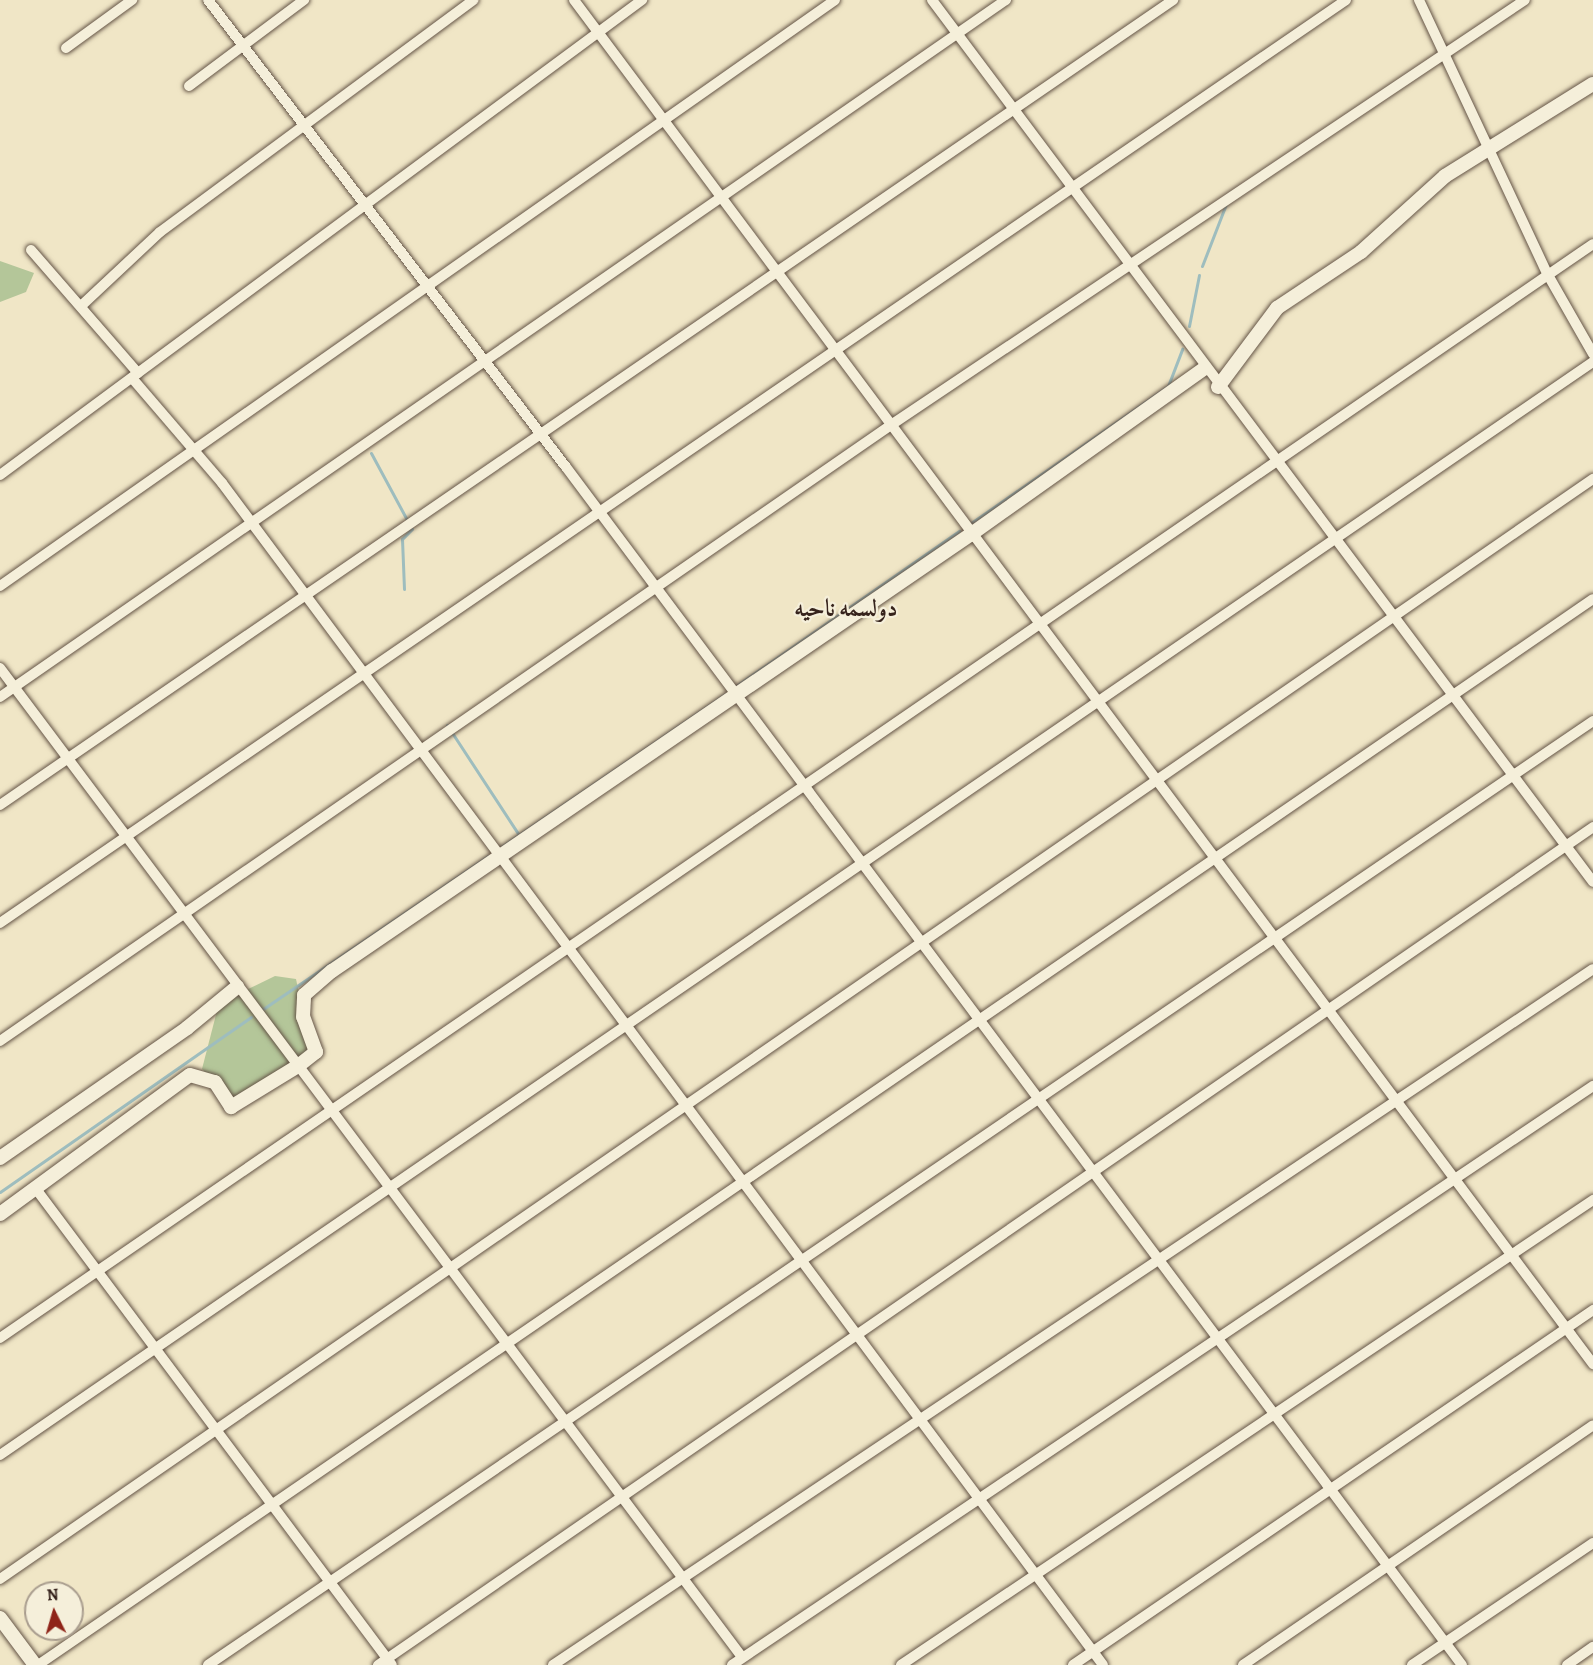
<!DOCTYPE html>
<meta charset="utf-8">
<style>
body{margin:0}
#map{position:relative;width:1593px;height:1665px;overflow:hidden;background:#f0e6c6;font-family:Alegreya,Amiri,serif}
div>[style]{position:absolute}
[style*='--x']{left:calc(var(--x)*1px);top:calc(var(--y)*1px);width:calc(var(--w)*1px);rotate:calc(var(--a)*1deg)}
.green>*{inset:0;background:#b4c699}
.stream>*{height:3px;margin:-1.5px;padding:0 1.5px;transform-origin:1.5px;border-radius:1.5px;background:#9ebdbe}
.roads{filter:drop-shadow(0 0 2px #645446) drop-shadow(0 0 2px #645446)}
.minor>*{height:10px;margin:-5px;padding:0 5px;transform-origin:5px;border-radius:5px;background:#f5efda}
.tertiary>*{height:14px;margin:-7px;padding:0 7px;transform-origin:7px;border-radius:7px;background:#f5efda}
span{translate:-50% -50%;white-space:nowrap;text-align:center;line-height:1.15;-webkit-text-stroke:4.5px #f5efda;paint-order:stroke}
.district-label{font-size:24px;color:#36231c;font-weight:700}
.north{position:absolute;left:24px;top:1581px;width:60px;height:60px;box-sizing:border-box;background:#f5efda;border:2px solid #a99d8e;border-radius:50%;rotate:355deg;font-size:16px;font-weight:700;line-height:24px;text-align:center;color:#36231c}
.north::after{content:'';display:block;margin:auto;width:21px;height:27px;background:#8f2418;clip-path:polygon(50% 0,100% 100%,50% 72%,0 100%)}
</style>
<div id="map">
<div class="green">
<div style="clip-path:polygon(0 261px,34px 273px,26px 292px,0 302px)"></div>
<div style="clip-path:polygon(275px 976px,296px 979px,311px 1051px,232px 1100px,202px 1069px,219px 1003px)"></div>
</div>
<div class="stream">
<div style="--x:1202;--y:266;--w:66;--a:-68.8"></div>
<div style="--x:1189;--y:326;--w:52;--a:-78.9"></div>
<div style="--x:371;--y:453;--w:86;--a:61.7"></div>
<div style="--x:412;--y:529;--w:14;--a:135"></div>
<div style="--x:402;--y:539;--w:50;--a:87.7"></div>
<div style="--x:971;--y:523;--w:240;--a:-34.8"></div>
<div style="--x:1168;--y:386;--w:40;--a:-69"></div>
<div style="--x:736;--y:686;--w:272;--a:-34.8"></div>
<div style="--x:447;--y:725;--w:131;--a:56.8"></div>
<div style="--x:501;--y:847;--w:271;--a:-34.3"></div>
<div style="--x:263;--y:1009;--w:272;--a:-34.2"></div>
<div style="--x:0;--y:1192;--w:306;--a:-34.9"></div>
</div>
<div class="roads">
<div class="minor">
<div style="--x:208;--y:0;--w:588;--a:52.53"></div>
<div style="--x:566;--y:467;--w:1496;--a:53.21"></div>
<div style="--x:574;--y:0;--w:1703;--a:53.24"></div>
<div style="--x:932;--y:0;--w:1102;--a:53.15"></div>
<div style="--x:1419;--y:0;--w:304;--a:64.9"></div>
<div style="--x:1548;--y:275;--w:91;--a:60.3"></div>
<div style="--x:66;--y:48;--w:82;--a:-36"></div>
<div style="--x:189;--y:86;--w:144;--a:-36.8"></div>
<div style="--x:31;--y:250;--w:163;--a:49"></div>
<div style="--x:81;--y:306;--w:108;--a:-43.1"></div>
<div style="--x:160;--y:232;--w:390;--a:-36.5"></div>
<div style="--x:132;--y:378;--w:138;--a:49.4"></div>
<div style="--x:222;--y:483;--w:1474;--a:53.3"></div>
<div style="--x:0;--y:475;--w:799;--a:-36.5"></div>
<div style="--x:0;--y:586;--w:1020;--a:-35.06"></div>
<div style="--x:0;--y:668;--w:1236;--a:53.12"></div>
<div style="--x:0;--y:697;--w:1224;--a:-34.72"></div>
<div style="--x:0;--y:805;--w:1423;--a:-34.46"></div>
<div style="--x:0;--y:923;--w:1632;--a:-34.44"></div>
<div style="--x:0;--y:1041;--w:1083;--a:-34.66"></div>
<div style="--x:891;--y:425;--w:763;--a:-33.84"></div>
<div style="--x:36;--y:1189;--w:594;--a:53.21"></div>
<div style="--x:0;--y:1338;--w:1932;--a:-34.48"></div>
<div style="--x:0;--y:1455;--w:1932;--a:-34.46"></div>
<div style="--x:0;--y:1579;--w:1936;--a:-34.63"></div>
<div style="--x:38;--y:1665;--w:1885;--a:-34.43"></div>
<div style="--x:208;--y:1665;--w:1676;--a:-34.28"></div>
<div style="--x:378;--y:1665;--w:1476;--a:-34.59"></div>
<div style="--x:553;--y:1665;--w:1251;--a:-33.79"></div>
<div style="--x:732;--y:1665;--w:1038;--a:-33.92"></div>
<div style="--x:901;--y:1665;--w:834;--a:-33.9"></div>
<div style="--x:1073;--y:1665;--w:630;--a:-34.32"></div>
<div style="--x:1243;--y:1665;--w:424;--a:-34.4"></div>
<div style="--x:1412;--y:1665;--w:218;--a:-34"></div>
<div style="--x:1567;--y:1665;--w:32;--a:-35"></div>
</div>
<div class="tertiary">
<div style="--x:1218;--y:387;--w:99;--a:-53.2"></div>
<div style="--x:1277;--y:308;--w:101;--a:-33.7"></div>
<div style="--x:1361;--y:252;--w:113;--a:-42.1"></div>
<div style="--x:1445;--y:176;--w:174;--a:-31.9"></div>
<div style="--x:0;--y:1158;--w:228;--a:-34.8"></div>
<div style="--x:187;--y:1028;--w:65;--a:-39.4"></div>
<div style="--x:0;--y:1214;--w:235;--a:-36.2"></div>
<div style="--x:190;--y:1075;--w:26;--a:16"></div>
<div style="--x:215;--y:1082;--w:30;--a:57"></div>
<div style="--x:231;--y:1107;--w:79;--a:-31.5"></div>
<div style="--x:298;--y:1066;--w:23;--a:-38"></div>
<div style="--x:316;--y:1052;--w:37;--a:-110"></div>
<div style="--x:303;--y:1017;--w:22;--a:-87"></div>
<div style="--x:304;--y:995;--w:37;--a:-41"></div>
<div style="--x:332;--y:971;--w:773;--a:-34.35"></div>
<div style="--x:970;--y:535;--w:288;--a:-35.4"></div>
<div style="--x:0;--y:1618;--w:59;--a:53.3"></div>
</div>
</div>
<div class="district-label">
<span style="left:846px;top:609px">دولسمه ناحیه</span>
</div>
<div class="north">N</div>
</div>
